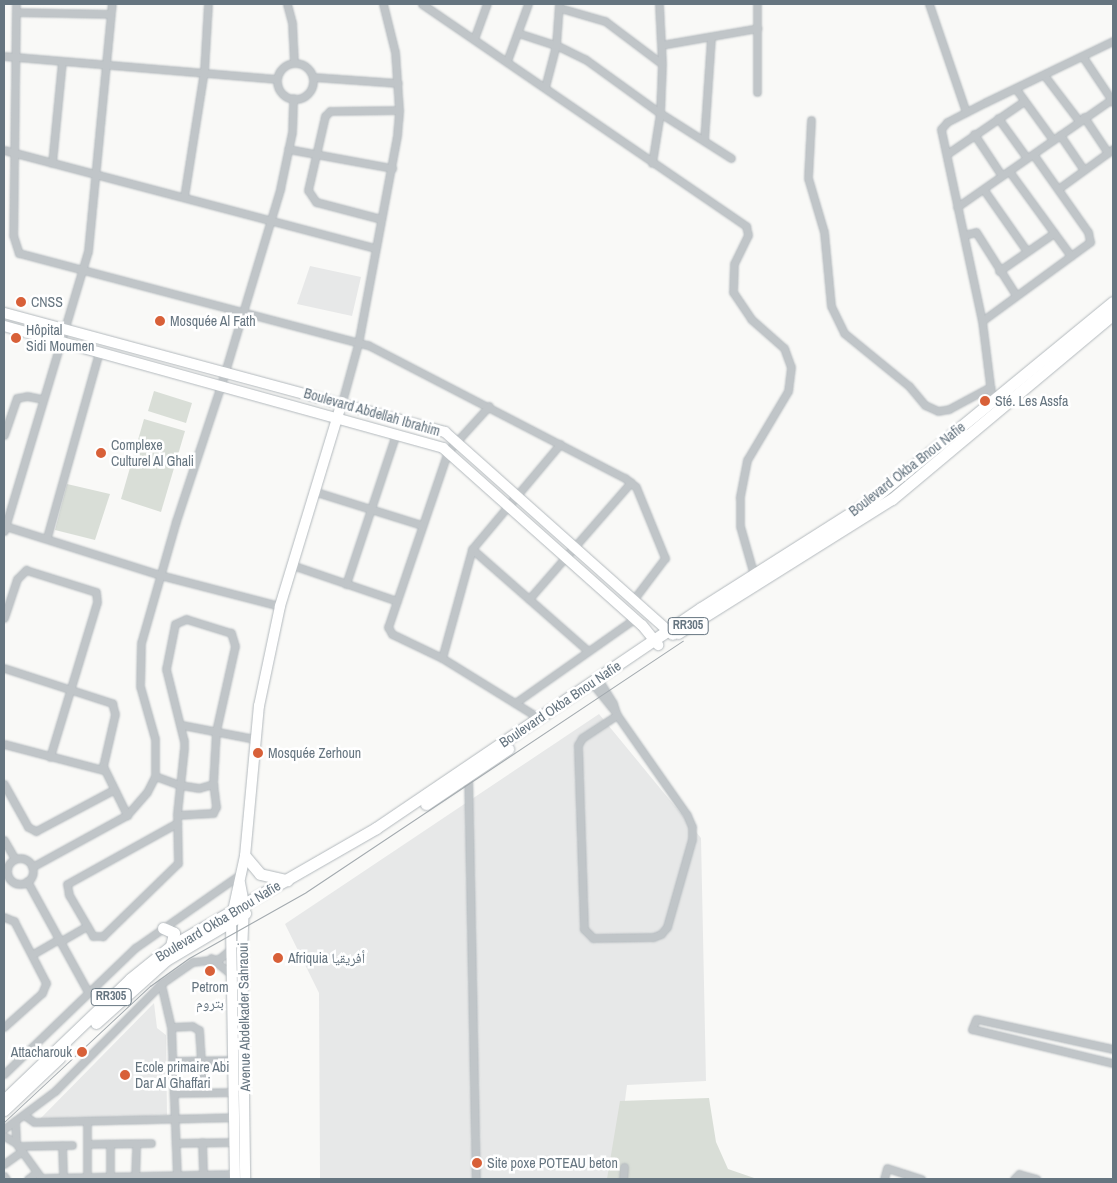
<!DOCTYPE html>
<meta charset="utf-8">
<style>
body{margin:0}
#map{position:relative;width:1117px;height:1183px;overflow:hidden;background:#f9f9f7;font-family:"Archivo Narrow","Noto Naskh Arabic",sans-serif}
div>[style]{position:absolute}
[style*='--x']{left:calc(var(--x)*1px);top:calc(var(--y)*1px);width:calc(var(--w)*1px);rotate:calc(var(--a)*1deg)}
.built>*{inset:0;background:#e7e8e8}
.green>*{inset:0;background:#d9ded7}
.roads{filter:drop-shadow(0 0 1px #b3b9bd) drop-shadow(0 0 1px #b3b9bd)}
.street>*{height:7px;margin:-3.5px;padding:0 3.5px;transform-origin:3.5px;border-radius:3.5px;background:#c0c5c8}
.street>.ring{margin:-3.5px;padding:0;box-sizing:content-box;background:none;border:7px solid #c0c5c8;border-radius:50%}
.secondary>*{height:10px;margin:-5px;padding:0 5px;transform-origin:5px;border-radius:5px;background:#fff}
.primary>*{height:11px;margin:-5.5px;padding:0 5.5px;transform-origin:5.5px;border-radius:5.5px;background:#fff}
.tram>*{height:1px;margin:-0.5px;padding:0 0.5px;transform-origin:0.5px;border-radius:0.5px;background:#a2a9ae}
.dots>*{width:14px;height:14px;translate:-50% -50%;box-sizing:border-box;border:2px solid #fff;border-radius:50%}
span{translate:-50% -50%;white-space:nowrap;text-align:center;line-height:1.15;-webkit-text-stroke:5px #fff;paint-order:stroke}
.shield-label span{padding:1px 4px;background:#fff;border:1px solid;border-radius:4px;-webkit-text-stroke-width:0}
.shield-label{font-size:12px;color:#667580;font-weight:700}
.poi-label{font-size:14px;color:#667580}
.left{translate:0 -50%;text-align:left}
.right{translate:-100% -50%;text-align:right}
.street-label{font-size:14px;color:#667580}
.frame{position:absolute;inset:0;border:5px solid #667580;pointer-events:none}
</style>
<div id="map">
<div class="built">
<div style="clip-path:polygon(310px 266px,361px 277px,352px 316px,297px 304px)"></div>
<div style="clip-path:polygon(599px 714px,701px 838px,706px 1081px,627px 1085px,615px 1179px,320px 1179px,319px 993px,285px 924px)"></div>
<div style="clip-path:polygon(154px 1003px,157px 1028px,166px 1035px,167px 1115px,38px 1121px)"></div>
</div>
<div class="green">
<div style="clip-path:polygon(154px 391px,192px 403px,186px 423px,148px 411px)"></div>
<div style="clip-path:polygon(144px 419px,185px 431px,161px 512px,121px 499px)"></div>
<div style="clip-path:polygon(67px 484px,110px 494px,95px 540px,55px 530px)"></div>
<div style="clip-path:polygon(709px 1098px,716px 1142px,728px 1169px,757px 1179px,607px 1179px,620px 1101px)"></div>
</div>
<div class="roads">
<div class="street">
<div style="--x:16;--y:4;--w:231;--a:90.7"></div>
<div style="--x:13;--y:235;--w:19;--a:72"></div>
<div style="--x:19;--y:253;--w:361;--a:14.8"></div>
<div style="--x:368;--y:345;--w:289;--a:27.4"></div>
<div style="--x:625;--y:478;--w:14;--a:39"></div>
<div style="--x:636;--y:487;--w:77;--a:67.8"></div>
<div style="--x:665;--y:558;--w:51;--a:127.1"></div>
<div style="--x:287;--y:4;--w:20;--a:75"></div>
<div style="--x:292;--y:23;--w:40;--a:87.1"></div>
<div style="--x:422;--y:4;--w:393;--a:34.4"></div>
<div style="--x:746;--y:226;--w:9;--a:77"></div>
<div style="--x:748;--y:235;--w:32;--a:116"></div>
<div style="--x:734;--y:264;--w:28;--a:92"></div>
<div style="--x:733;--y:292;--w:32;--a:56"></div>
<div style="--x:751;--y:319;--w:44;--a:41.3"></div>
<div style="--x:784;--y:348;--w:20;--a:70"></div>
<div style="--x:791;--y:367;--w:24;--a:97"></div>
<div style="--x:788;--y:391;--w:80;--a:120.7"></div>
<div style="--x:747;--y:460;--w:38;--a:101"></div>
<div style="--x:740;--y:497;--w:29;--a:90"></div>
<div style="--x:740;--y:526;--w:51;--a:74.1"></div>
<div style="--x:929;--y:4;--w:114;--a:71.1"></div>
<div style="--x:560;--y:8;--w:47;--a:16.1"></div>
<div style="--x:605;--y:21;--w:71;--a:37"></div>
<div style="--x:16;--y:12;--w:94;--a:1.2"></div>
<div style="--x:518;--y:33;--w:40;--a:18"></div>
<div style="--x:556;--y:45;--w:32;--a:26"></div>
<div style="--x:585;--y:59;--w:92;--a:35.8"></div>
<div style="--x:660;--y:113;--w:84;--a:32.4"></div>
<div style="--x:474;--y:39;--w:37;--a:-70"></div>
<div style="--x:661;--y:45;--w:98;--a:-9.9"></div>
<div style="--x:4;--y:56;--w:274;--a:4.8"></div>
<div style="--x:1083;--y:57;--w:54;--a:56.3"></div>
<div style="--x:507;--y:61;--w:61;--a:-69.8"></div>
<div class="ring" style="left:277px;top:63px;width:29px;height:29px"></div>
<div style="--x:1044;--y:75;--w:58;--a:52.7"></div>
<div style="--x:313;--y:77;--w:85;--a:4"></div>
<div style="--x:545;--y:87;--w:43;--a:-75.3"></div>
<div style="--x:556;--y:45;--w:41;--a:-85.8"></div>
<div style="--x:1016;--y:89;--w:63;--a:54"></div>
<div style="--x:757;--y:92;--w:88;--a:-90"></div>
<div style="--x:1084;--y:117;--w:43;--a:56.3"></div>
<div style="--x:998;--y:118;--w:49;--a:54.1"></div>
<div style="--x:811;--y:120;--w:58;--a:93"></div>
<div style="--x:808;--y:178;--w:56;--a:73.5"></div>
<div style="--x:824;--y:232;--w:74;--a:84.6"></div>
<div style="--x:831;--y:306;--w:30;--a:64"></div>
<div style="--x:844;--y:333;--w:84;--a:39.2"></div>
<div style="--x:909;--y:386;--w:25;--a:50"></div>
<div style="--x:925;--y:405;--w:14;--a:25"></div>
<div style="--x:938;--y:411;--w:11;--a:-10"></div>
<div style="--x:949;--y:409;--w:47;--a:-28.2"></div>
<div style="--x:974;--y:134;--w:50;--a:56.3"></div>
<div style="--x:1060;--y:135;--w:42;--a:55.6"></div>
<div style="--x:704;--y:140;--w:102;--a:-86.1"></div>
<div style="--x:288;--y:149;--w:106;--a:10.4"></div>
<div style="--x:4;--y:150;--w:384;--a:14.8"></div>
<div style="--x:947;--y:154;--w:93;--a:-34.5"></div>
<div style="--x:52;--y:163;--w:102;--a:-84.4"></div>
<div style="--x:652;--y:163;--w:51;--a:-80.9"></div>
<div style="--x:660;--y:113;--w:49;--a:-87.7"></div>
<div style="--x:662;--y:64;--w:60;--a:-92.9"></div>
<div style="--x:1009;--y:171;--w:105;--a:53.9"></div>
<div style="--x:1058;--y:189;--w:68;--a:-36"></div>
<div style="--x:984;--y:190;--w:73;--a:55"></div>
<div style="--x:184;--y:197;--w:128;--a:-81"></div>
<div style="--x:204;--y:71;--w:67;--a:-86.6"></div>
<div style="--x:957;--y:207;--w:190;--a:-34.9"></div>
<div style="--x:381;--y:219;--w:67;--a:-165.3"></div>
<div style="--x:316;--y:202;--w:14;--a:-124"></div>
<div style="--x:308;--y:190;--w:76;--a:-77.1"></div>
<div style="--x:325;--y:116;--w:7;--a:-45"></div>
<div style="--x:330;--y:111;--w:69;--a:-0.8"></div>
<div style="--x:964;--y:235;--w:12;--a:-14"></div>
<div style="--x:976;--y:232;--w:75;--a:57.6"></div>
<div style="--x:999;--y:271;--w:67;--a:-34.6"></div>
<div style="--x:982;--y:321;--w:134;--a:-36.2"></div>
<div style="--x:1090;--y:242;--w:10;--a:-101"></div>
<div style="--x:1088;--y:232;--w:95;--a:-125.2"></div>
<div style="--x:992;--y:401;--w:81;--a:-97.1"></div>
<div style="--x:982;--y:321;--w:196;--a:-102.1"></div>
<div style="--x:941;--y:129;--w:9;--a:-49"></div>
<div style="--x:947;--y:122;--w:44;--a:-27.1"></div>
<div style="--x:986;--y:102;--w:141;--a:-25.7"></div>
<div style="--x:342;--y:402;--w:60;--a:-74.6"></div>
<div style="--x:358;--y:344;--w:213;--a:-79.4"></div>
<div style="--x:397;--y:135;--w:25;--a:-85"></div>
<div style="--x:399;--y:110;--w:58;--a:-93.9"></div>
<div style="--x:395;--y:52;--w:49;--a:-104"></div>
<div style="--x:489;--y:406;--w:61;--a:132.3"></div>
<div style="--x:448;--y:451;--w:186;--a:108.8"></div>
<div style="--x:388;--y:627;--w:8;--a:60"></div>
<div style="--x:392;--y:634;--w:55;--a:25.6"></div>
<div style="--x:442;--y:658;--w:114;--a:31.7"></div>
<div style="--x:4;--y:435;--w:39;--a:-71"></div>
<div style="--x:17;--y:398;--w:10;--a:-11"></div>
<div style="--x:27;--y:396;--w:15;--a:11"></div>
<div style="--x:316;--y:492;--w:110;--a:17.4"></div>
<div style="--x:5;--y:526;--w:163;--a:17.5"></div>
<div style="--x:160;--y:575;--w:124;--a:14.5"></div>
<div style="--x:4;--y:531;--w:292;--a:-73.3"></div>
<div style="--x:88;--y:251;--w:248;--a:-84.5"></div>
<div style="--x:47;--y:537;--w:192;--a:-74.3"></div>
<div style="--x:472;--y:549;--w:154;--a:41.3"></div>
<div style="--x:292;--y:565;--w:111;--a:18.9"></div>
<div style="--x:346;--y:584;--w:158;--a:-71.6"></div>
<div style="--x:529;--y:599;--w:155;--a:-48.9"></div>
<div style="--x:4;--y:618;--w:41;--a:-71.6"></div>
<div style="--x:17;--y:579;--w:13;--a:-45"></div>
<div style="--x:26;--y:570;--w:73;--a:17.4"></div>
<div style="--x:96;--y:592;--w:10;--a:84"></div>
<div style="--x:97;--y:602;--w:162;--a:106.9"></div>
<div style="--x:442;--y:658;--w:113;--a:-74.6"></div>
<div style="--x:472;--y:549;--w:137;--a:-50"></div>
<div style="--x:4;--y:668;--w:114;--a:18"></div>
<div style="--x:112;--y:703;--w:11;--a:75"></div>
<div style="--x:115;--y:714;--w:53;--a:103"></div>
<div style="--x:103;--y:766;--w:55;--a:63.9"></div>
<div style="--x:598;--y:679;--w:28;--a:58"></div>
<div style="--x:613;--y:703;--w:10;--a:73"></div>
<div style="--x:592;--y:683;--w:38;--a:51"></div>
<div style="--x:616;--y:713;--w:2;--a:63"></div>
<div style="--x:617;--y:715;--w:122;--a:55"></div>
<div style="--x:687;--y:815;--w:13;--a:67"></div>
<div style="--x:692;--y:827;--w:12;--a:90"></div>
<div style="--x:692;--y:839;--w:91;--a:105.9"></div>
<div style="--x:667;--y:927;--w:9;--a:131"></div>
<div style="--x:661;--y:934;--w:9;--a:159"></div>
<div style="--x:653;--y:937;--w:60;--a:179"></div>
<div style="--x:593;--y:938;--w:13;--a:-135"></div>
<div style="--x:584;--y:929;--w:184;--a:-91.9"></div>
<div style="--x:578;--y:745;--w:8;--a:-60"></div>
<div style="--x:582;--y:738;--w:42;--a:-33.3"></div>
<div style="--x:515;--y:703;--w:146;--a:-35.2"></div>
<div style="--x:182;--y:725;--w:74;--a:10.9"></div>
<div style="--x:4;--y:744;--w:102;--a:14.7"></div>
<div style="--x:468;--y:772;--w:407;--a:88.9"></div>
<div style="--x:155;--y:776;--w:27;--a:20"></div>
<div style="--x:180;--y:785;--w:19;--a:9"></div>
<div style="--x:199;--y:788;--w:15;--a:-16"></div>
<div style="--x:213;--y:784;--w:53;--a:-86.8"></div>
<div style="--x:216;--y:731;--w:87;--a:-77.4"></div>
<div style="--x:235;--y:646;--w:14;--a:-107"></div>
<div style="--x:231;--y:633;--w:47;--a:-162.7"></div>
<div style="--x:186;--y:619;--w:12;--a:156"></div>
<div style="--x:175;--y:624;--w:46;--a:101.3"></div>
<div style="--x:166;--y:669;--w:74;--a:76"></div>
<div style="--x:184;--y:741;--w:7;--a:90"></div>
<div style="--x:184;--y:748;--w:37;--a:96"></div>
<div style="--x:180;--y:785;--w:30;--a:96"></div>
<div style="--x:177;--y:815;--w:48;--a:88.8"></div>
<div style="--x:178;--y:863;--w:105;--a:135.8"></div>
<div style="--x:103;--y:936;--w:10;--a:180"></div>
<div style="--x:93;--y:936;--w:48;--a:-120.3"></div>
<div style="--x:69;--y:895;--w:11;--a:-100"></div>
<div style="--x:67;--y:884;--w:126;--a:-29"></div>
<div style="--x:4;--y:784;--w:49;--a:60.8"></div>
<div style="--x:28;--y:827;--w:9;--a:27"></div>
<div style="--x:36;--y:831;--w:87;--a:-28"></div>
<div style="--x:177;--y:815;--w:36;--a:-3"></div>
<div style="--x:213;--y:813;--w:7;--a:-63"></div>
<div style="--x:216;--y:807;--w:23;--a:-97"></div>
<div style="--x:4;--y:840;--w:22;--a:60"></div>
<div class="ring" style="left:7px;top:858px;width:19px;height:19px"></div>
<div style="--x:32;--y:867;--w:108;--a:-28.7"></div>
<div style="--x:127;--y:815;--w:30;--a:-49"></div>
<div style="--x:147;--y:792;--w:18;--a:-63"></div>
<div style="--x:155;--y:776;--w:37;--a:-90"></div>
<div style="--x:155;--y:739;--w:55;--a:-105.8"></div>
<div style="--x:140;--y:686;--w:43;--a:-88.7"></div>
<div style="--x:141;--y:643;--w:127;--a:-74"></div>
<div style="--x:176;--y:521;--w:143;--a:-71.7"></div>
<div style="--x:221;--y:385;--w:205;--a:-73.2"></div>
<div style="--x:280;--y:189;--w:58;--a:-78.1"></div>
<div style="--x:292;--y:132;--w:34;--a:-88"></div>
<div style="--x:27;--y:881;--w:127;--a:61.2"></div>
<div style="--x:4;--y:917;--w:11;--a:22"></div>
<div style="--x:14;--y:921;--w:70;--a:62.7"></div>
<div style="--x:46;--y:983;--w:11;--a:112"></div>
<div style="--x:42;--y:993;--w:51;--a:138.2"></div>
<div style="--x:61;--y:941;--w:30;--a:-30"></div>
<div style="--x:33;--y:954;--w:30;--a:-30"></div>
<div style="--x:211;--y:958;--w:26;--a:39"></div>
<div style="--x:161;--y:984;--w:44;--a:76.9"></div>
<div style="--x:171;--y:1027;--w:152;--a:87.7"></div>
<div style="--x:171;--y:1027;--w:21;--a:-3"></div>
<div style="--x:192;--y:1026;--w:8;--a:30"></div>
<div style="--x:199;--y:1030;--w:62;--a:86.3"></div>
<div style="--x:1113;--y:1049;--w:140;--a:-167.6"></div>
<div style="--x:976;--y:1019;--w:11;--a:112"></div>
<div style="--x:972;--y:1029;--w:145;--a:13.6"></div>
<div style="--x:172;--y:1061;--w:60;--a:-1"></div>
<div style="--x:4;--y:1074;--w:182;--a:-43.9"></div>
<div style="--x:135;--y:948;--w:131;--a:-35"></div>
<div style="--x:175;--y:1093;--w:60;--a:-1"></div>
<div style="--x:24;--y:1115;--w:12;--a:35"></div>
<div style="--x:34;--y:1122;--w:199;--a:-1.4"></div>
<div style="--x:15;--y:1121;--w:22;--a:87"></div>
<div style="--x:87;--y:1121;--w:58;--a:90"></div>
<div style="--x:4;--y:1129;--w:64;--a:-36.7"></div>
<div style="--x:55;--y:1091;--w:151;--a:-45.3"></div>
<div style="--x:161;--y:984;--w:39;--a:-35"></div>
<div style="--x:193;--y:962;--w:26;--a:-7"></div>
<div style="--x:219;--y:959;--w:16;--a:-40"></div>
<div style="--x:4;--y:1136;--w:14;--a:30"></div>
<div style="--x:16;--y:1143;--w:44;--a:54.2"></div>
<div style="--x:202;--y:1142;--w:37;--a:88"></div>
<div style="--x:176;--y:1143;--w:58;--a:-1"></div>
<div style="--x:87;--y:1144;--w:64;--a:-0.9"></div>
<div style="--x:110;--y:1144;--w:35;--a:90"></div>
<div style="--x:62;--y:1145;--w:33;--a:88"></div>
<div style="--x:18;--y:1146;--w:54;--a:-1.1"></div>
<div style="--x:4;--y:1164;--w:22;--a:-36"></div>
<div style="--x:4;--y:1176;--w:4;--a:56"></div>
<div style="--x:41;--y:1178;--w:193;--a:-1.2"></div>
<div style="--x:28;--y:1179;--w:11;--a:-38"></div>
<div style="--x:135;--y:1179;--w:35;--a:-88"></div>
<div style="--x:623;--y:1179;--w:12;--a:-85"></div>
<div style="--x:884;--y:1179;--w:11;--a:-75"></div>
<div style="--x:887;--y:1168;--w:36;--a:18"></div>
<div style="--x:1014;--y:1179;--w:7;--a:-45"></div>
<div style="--x:1019;--y:1174;--w:18;--a:16"></div>
</div>
<div class="secondary">
<div style="--x:4;--y:313;--w:457;--a:15.1"></div>
<div style="--x:445;--y:432;--w:305;--a:41.7"></div>
<div style="--x:4;--y:326;--w:456;--a:15.5"></div>
<div style="--x:443;--y:448;--w:266;--a:41.7"></div>
<div style="--x:642;--y:625;--w:26;--a:51"></div>
<div style="--x:240;--y:883;--w:21;--a:79"></div>
<div style="--x:244;--y:904;--w:47;--a:92.4"></div>
<div style="--x:242;--y:951;--w:228;--a:89.2"></div>
<div style="--x:235;--y:1179;--w:259;--a:-90.9"></div>
<div style="--x:231;--y:920;--w:66;--a:-77.7"></div>
<div style="--x:245;--y:856;--w:151;--a:-84.7"></div>
<div style="--x:259;--y:706;--w:102;--a:-78.1"></div>
<div style="--x:280;--y:606;--w:213;--a:-73.1"></div>
</div>
<div class="primary">
<div style="--x:678;--y:633;--w:252;--a:-32.1"></div>
<div style="--x:892;--y:499;--w:288;--a:-39.9"></div>
<div style="--x:426;--y:804;--w:99;--a:-33.9"></div>
<div style="--x:245;--y:856;--w:23;--a:50"></div>
<div style="--x:260;--y:874;--w:28;--a:13"></div>
<div style="--x:163;--y:928;--w:12;--a:24"></div>
<div style="--x:174;--y:933;--w:13;--a:103"></div>
<div style="--x:96;--y:1023;--w:94;--a:-42"></div>
<div style="--x:166;--y:960;--w:92;--a:-30.7"></div>
<div style="--x:4;--y:1100;--w:175;--a:-43.8"></div>
<div style="--x:130;--y:979;--w:53;--a:-38.8"></div>
<div style="--x:171;--y:946;--w:237;--a:-29.9"></div>
<div style="--x:376;--y:828;--w:392;--a:-34.1"></div>
<div style="--x:701;--y:608;--w:205;--a:-32.4"></div>
<div style="--x:874;--y:498;--w:309;--a:-39.4"></div>
<div style="--x:4;--y:1110;--w:76;--a:-43.4"></div>
</div>
</div>
<div class="tram">
<div style="--x:4;--y:1122;--w:200;--a:-43"></div>
<div style="--x:150;--y:986;--w:48;--a:-35.7"></div>
<div style="--x:189;--y:958;--w:134;--a:-29.4"></div>
<div style="--x:306;--y:892;--w:453;--a:-33.7"></div>
</div>
<div class="dots">
<div style="left:21px;top:302px;background:#d86038"></div>
<div style="left:160px;top:321px;background:#d86038"></div>
<div style="left:16px;top:338px;background:#d86038"></div>
<div style="left:985px;top:401px;background:#d86038"></div>
<div style="left:101px;top:453px;background:#d86038"></div>
<div style="left:258px;top:753px;background:#d86038"></div>
<div style="left:278px;top:958px;background:#d86038"></div>
<div style="left:210px;top:971px;background:#d86038"></div>
<div style="left:82px;top:1052px;background:#d86038"></div>
<div style="left:125px;top:1075px;background:#d86038"></div>
<div style="left:477px;top:1163px;background:#d86038"></div>
</div>
<div class="shield-label">
<span style="left:688px;top:626px">RR305</span>
<span style="left:111px;top:997px">RR305</span>
</div>
<div class="poi-label">
<span class="left" style="left:31px;top:302px">CNSS</span>
<span class="left" style="left:170px;top:321px">Mosquée Al Fath</span>
<span class="left" style="left:26px;top:338px">Hôpital<br>Sidi Moumen</span>
<span class="left" style="left:995px;top:401px">Sté. Les Assfa</span>
<span class="left" style="left:111px;top:453px">Complexe<br>Culturel Al Ghali</span>
<span class="left" style="left:268px;top:753px">Mosquée Zerhoun</span>
<span class="left" style="left:288px;top:958px">Afriquia أفريقيا</span>
<span style="left:210px;top:995px">Petrom<br>بتروم</span>
<span class="right" style="left:72px;top:1052px">Attacharouk</span>
<span class="left" style="left:135px;top:1075px">Ecole primaire Abi<br>Dar Al Ghaffari</span>
<span class="left" style="left:487px;top:1163px">Site poxe POTEAU beton</span>
</div>
<div class="street-label">
<span style="left:372px;top:412px;rotate:16deg">Boulevard Abdellah Ibrahim</span>
<span style="left:907px;top:469px;rotate:-38deg">Boulevard Okba Bnou Nafie</span>
<span style="left:560px;top:704px;rotate:-34deg">Boulevard Okba Bnou Nafie</span>
<span style="left:218px;top:921px;rotate:-31deg">Boulevard Okba Bnou Nafie</span>
<span style="left:244px;top:1017px;rotate:-91deg">Avenue Abdelkader Sahraoui</span>
</div>
<div class="frame"></div>
</div>
